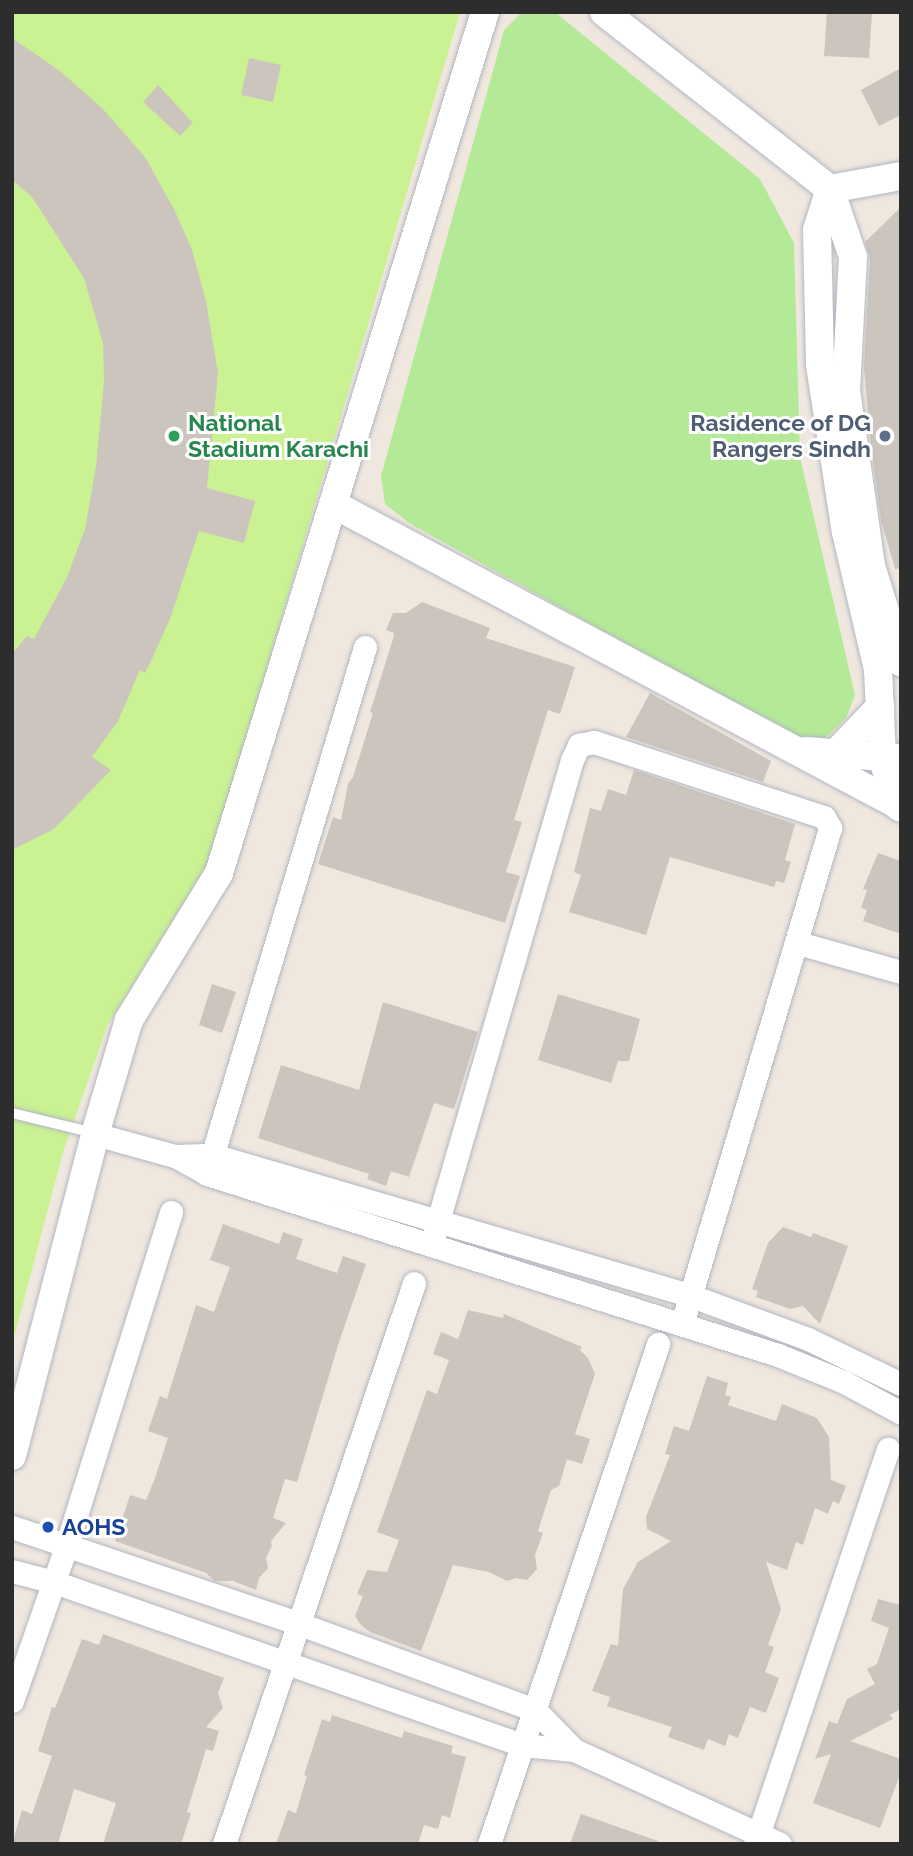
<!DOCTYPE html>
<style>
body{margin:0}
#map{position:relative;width:913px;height:1856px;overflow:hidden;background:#f0e8df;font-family:Raleway,sans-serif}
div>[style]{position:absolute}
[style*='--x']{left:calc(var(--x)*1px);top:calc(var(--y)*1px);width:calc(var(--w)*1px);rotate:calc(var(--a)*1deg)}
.green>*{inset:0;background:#b4ea97}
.pitch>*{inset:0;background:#caf293}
.building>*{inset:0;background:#cbc5be}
.roads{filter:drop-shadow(0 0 2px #b3b6c2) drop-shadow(0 0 2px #b3b6c2)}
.service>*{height:10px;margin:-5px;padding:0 5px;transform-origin:5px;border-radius:5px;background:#fff}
.minor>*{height:23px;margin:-11.5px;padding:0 11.5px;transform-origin:11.5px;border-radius:11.5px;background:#fff}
.tertiary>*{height:28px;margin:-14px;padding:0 14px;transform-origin:14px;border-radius:14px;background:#fff}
.dots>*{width:19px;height:19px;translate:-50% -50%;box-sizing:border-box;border:4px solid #fff;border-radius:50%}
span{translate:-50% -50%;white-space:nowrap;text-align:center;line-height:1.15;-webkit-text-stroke:6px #fff;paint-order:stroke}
.leisure-label{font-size:23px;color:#27864d;font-weight:700}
.left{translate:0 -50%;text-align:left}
.service-label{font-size:23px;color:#4e5e75;font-weight:700}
.right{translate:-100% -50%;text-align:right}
.transit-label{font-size:23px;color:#164399;font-weight:700}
.frame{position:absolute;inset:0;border:14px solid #2d2d2d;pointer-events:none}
</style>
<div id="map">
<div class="green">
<div style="clip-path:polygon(522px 12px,556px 13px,760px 179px,794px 243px,800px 457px,855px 695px,846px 718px,825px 738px,801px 741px,409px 523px,385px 504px,381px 476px,497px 56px,504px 30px)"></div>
</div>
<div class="pitch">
<div style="clip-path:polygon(12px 12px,460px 12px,210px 861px,108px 1024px,63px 1152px,12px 1345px)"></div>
</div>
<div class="building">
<div style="clip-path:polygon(827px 12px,872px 12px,869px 58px,824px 56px)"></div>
<div style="clip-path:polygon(12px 38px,60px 71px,102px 108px,145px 157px,175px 211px,192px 250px,206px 301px,218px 373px,207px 488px,255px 501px,244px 543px,199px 531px,170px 619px,152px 659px,145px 673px,140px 670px,118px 721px,92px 757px,111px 770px,54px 829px,12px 850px,12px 654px,27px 636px,34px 639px,67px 577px,85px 529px,96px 466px,104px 381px,103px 343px,84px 278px,32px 197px,12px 180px)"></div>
<div style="clip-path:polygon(249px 58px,281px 65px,273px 102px,241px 95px)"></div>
<div style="clip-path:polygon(901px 68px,901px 115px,879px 126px,861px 90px)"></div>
<div style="clip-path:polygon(158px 85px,193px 123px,180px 136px,143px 102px)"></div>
<div style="clip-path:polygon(901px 207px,901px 568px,895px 569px,881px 520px,870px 438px,864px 367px,870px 258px,865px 242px)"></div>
<div style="clip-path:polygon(422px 602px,490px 628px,486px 638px,575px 667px,560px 714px,548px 710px,514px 820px,522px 822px,506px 872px,520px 876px,505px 923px,318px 864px,333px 817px,341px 820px,348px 784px,353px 777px,373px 713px,370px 712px,393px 639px,394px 633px,386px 630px,393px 613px,406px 613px)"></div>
<div style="clip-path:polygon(650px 693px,771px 761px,763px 782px,626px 737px)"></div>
<div style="clip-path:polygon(634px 770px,795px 824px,785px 860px,791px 862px,784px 883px,776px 881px,774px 887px,670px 857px,646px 935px,569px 912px,581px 875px,574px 872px,590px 808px,601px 811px,608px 789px,626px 795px)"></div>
<div style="clip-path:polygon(878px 853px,901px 861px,901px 934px,863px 921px,867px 910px,861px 908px,867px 890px,863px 889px)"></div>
<div style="clip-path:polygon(212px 984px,236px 992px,222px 1033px,199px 1025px)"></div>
<div style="clip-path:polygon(558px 994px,640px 1019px,629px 1061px,618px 1061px,611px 1083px,538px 1060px)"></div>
<div style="clip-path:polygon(383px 1002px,478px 1032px,454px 1109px,434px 1103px,409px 1177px,391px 1171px,386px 1186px,367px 1179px,369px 1174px,258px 1138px,281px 1065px,359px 1090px)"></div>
<div style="clip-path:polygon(223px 1224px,279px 1244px,283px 1232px,303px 1239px,296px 1259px,337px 1273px,343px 1256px,366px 1264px,339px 1342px,297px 1482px,285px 1479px,273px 1518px,286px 1523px,271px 1541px,272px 1546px,266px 1558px,268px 1568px,259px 1578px,256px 1590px,233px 1581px,215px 1581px,206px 1573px,115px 1541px,130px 1495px,146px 1500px,155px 1478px,168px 1438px,148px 1431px,160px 1396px,167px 1399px,196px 1305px,214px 1312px,230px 1267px,210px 1260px)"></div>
<div style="clip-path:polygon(783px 1227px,811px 1237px,813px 1233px,848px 1246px,820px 1324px,803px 1306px,790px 1309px,756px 1297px,758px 1291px,752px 1289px,768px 1243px)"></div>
<div style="clip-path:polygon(468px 1310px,503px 1318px,504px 1314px,582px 1347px,580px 1350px,588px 1358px,595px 1374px,575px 1434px,590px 1439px,582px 1464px,567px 1459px,559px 1486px,551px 1490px,538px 1531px,543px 1533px,535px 1555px,537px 1569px,527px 1580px,516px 1578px,507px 1581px,489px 1572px,453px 1565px,421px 1651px,370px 1632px,361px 1625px,355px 1616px,363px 1596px,357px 1594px,367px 1570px,387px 1572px,399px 1540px,377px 1532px,427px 1390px,437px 1394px,449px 1360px,433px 1354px,441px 1332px,458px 1339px)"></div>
<div style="clip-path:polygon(707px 1376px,728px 1383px,725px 1395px,731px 1397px,728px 1405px,776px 1421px,782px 1404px,817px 1418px,829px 1437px,831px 1480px,846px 1486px,839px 1504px,833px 1501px,828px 1514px,815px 1508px,803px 1545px,796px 1542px,787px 1570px,766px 1562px,781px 1609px,768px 1645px,774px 1647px,765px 1672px,779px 1678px,766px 1713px,750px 1707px,738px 1738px,729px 1734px,725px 1746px,708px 1739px,704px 1750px,668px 1737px,672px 1727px,607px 1706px,610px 1697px,592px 1691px,611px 1644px,618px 1646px,623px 1589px,638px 1562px,671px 1541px,647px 1529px,646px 1517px,670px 1455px,665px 1454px,674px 1426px,689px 1431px)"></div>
<div style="clip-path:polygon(878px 1599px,901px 1605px,901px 1709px,890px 1715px,893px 1719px,850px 1741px,901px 1759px,901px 1772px,880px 1828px,813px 1803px,831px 1754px,815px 1759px,829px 1721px,837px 1724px,847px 1699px,875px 1684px,867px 1669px,877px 1664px,889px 1628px,871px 1621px)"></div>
<div style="clip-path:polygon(103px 1634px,224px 1678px,218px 1693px,223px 1708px,206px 1727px,219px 1731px,213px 1751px,206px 1749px,187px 1812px,191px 1813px,181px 1844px,103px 1844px,116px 1803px,74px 1789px,58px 1844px,12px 1844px,22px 1810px,32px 1814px,52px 1756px,38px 1751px,52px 1707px,55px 1708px,82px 1639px,99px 1645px)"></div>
<div style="clip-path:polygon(332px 1715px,402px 1738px,404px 1731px,453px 1746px,451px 1753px,466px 1757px,450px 1818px,442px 1815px,438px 1829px,424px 1825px,418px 1844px,276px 1844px,288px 1810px,296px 1813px,307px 1776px,304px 1775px,322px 1719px,330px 1722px)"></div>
<div style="clip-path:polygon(581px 1814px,658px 1841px,658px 1844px,570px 1844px)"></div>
</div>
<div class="roads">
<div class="service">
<div style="--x:12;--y:1113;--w:84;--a:13.7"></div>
</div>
<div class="minor">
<div style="--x:798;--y:943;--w:107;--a:15.7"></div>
<div style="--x:95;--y:1134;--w:83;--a:15.4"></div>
<div style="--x:175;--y:1156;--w:37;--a:29"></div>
<div style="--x:207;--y:1174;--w:599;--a:17.59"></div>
<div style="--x:778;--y:1355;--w:71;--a:22.2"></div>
<div style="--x:844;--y:1382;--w:65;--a:28.5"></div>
<div style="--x:175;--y:1156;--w:38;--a:-2"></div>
<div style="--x:213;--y:1155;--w:496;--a:16.4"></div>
<div style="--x:689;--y:1295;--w:127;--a:20.3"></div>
<div style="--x:808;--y:1339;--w:103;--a:25.8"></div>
<div style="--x:208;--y:1170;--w:546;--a:-73.29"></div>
<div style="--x:431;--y:1245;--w:505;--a:-73.79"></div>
<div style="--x:572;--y:760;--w:17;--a:-65"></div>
<div style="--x:579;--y:745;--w:15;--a:-11"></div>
<div style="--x:594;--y:742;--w:242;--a:18.1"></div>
<div style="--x:824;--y:817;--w:13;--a:61"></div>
<div style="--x:830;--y:828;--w:518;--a:106.61"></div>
<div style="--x:12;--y:1527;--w:301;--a:18.6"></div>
<div style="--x:297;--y:1623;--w:253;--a:20.1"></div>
<div style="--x:535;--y:1710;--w:56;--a:45.7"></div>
<div style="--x:12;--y:1571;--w:43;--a:14.7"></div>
<div style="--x:54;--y:1582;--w:496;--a:19.2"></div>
<div style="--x:522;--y:1745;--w:52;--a:5.5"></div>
<div style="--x:574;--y:1750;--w:226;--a:24.5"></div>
<div style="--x:12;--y:1701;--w:166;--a:-70.7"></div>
<div style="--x:67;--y:1544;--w:348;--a:-72.6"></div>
<div style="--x:224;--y:1844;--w:592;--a:-71.29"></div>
<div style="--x:489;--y:1844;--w:528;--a:-71.32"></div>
<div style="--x:755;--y:1844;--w:417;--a:-71.4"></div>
</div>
<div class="tertiary">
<div style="--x:604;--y:12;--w:287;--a:38.1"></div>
<div style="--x:830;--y:189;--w:72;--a:71.3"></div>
<div style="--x:853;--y:257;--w:133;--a:93"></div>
<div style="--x:846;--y:390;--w:178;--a:81.9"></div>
<div style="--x:871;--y:566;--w:101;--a:72.6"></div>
<div style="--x:830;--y:189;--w:43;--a:107.6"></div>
<div style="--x:817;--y:230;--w:135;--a:88.7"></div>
<div style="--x:820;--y:365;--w:169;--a:81.2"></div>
<div style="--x:846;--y:532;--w:141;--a:76.9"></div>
<div style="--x:878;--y:669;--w:87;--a:87.4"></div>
<div style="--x:882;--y:756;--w:50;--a:73.7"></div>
<div style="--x:896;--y:804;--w:6;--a:39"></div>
<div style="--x:830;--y:189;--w:72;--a:-10.4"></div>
<div style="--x:333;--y:504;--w:638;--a:28.05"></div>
<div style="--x:806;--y:751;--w:92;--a:4.4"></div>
<div style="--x:836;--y:753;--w:64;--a:-46.3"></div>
<div style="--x:12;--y:1456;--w:333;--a:-75.5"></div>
<div style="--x:95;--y:1134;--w:119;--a:-73.4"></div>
<div style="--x:129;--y:1020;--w:172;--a:-58.5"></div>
<div style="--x:219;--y:873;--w:901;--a:-72.83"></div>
</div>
</div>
<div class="dots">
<div style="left:174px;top:436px;background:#2e9e5b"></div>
<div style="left:885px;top:436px;background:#5c6f8a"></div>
<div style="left:48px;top:1527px;background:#1a4fb4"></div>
</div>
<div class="leisure-label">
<span class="left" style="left:188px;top:436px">National<br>Stadium Karachi</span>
</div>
<div class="service-label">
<span class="right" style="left:871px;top:436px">Rasidence of DG<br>Rangers Sindh</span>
</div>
<div class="transit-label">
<span class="left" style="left:62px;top:1527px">AOHS</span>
</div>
<div class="frame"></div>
</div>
